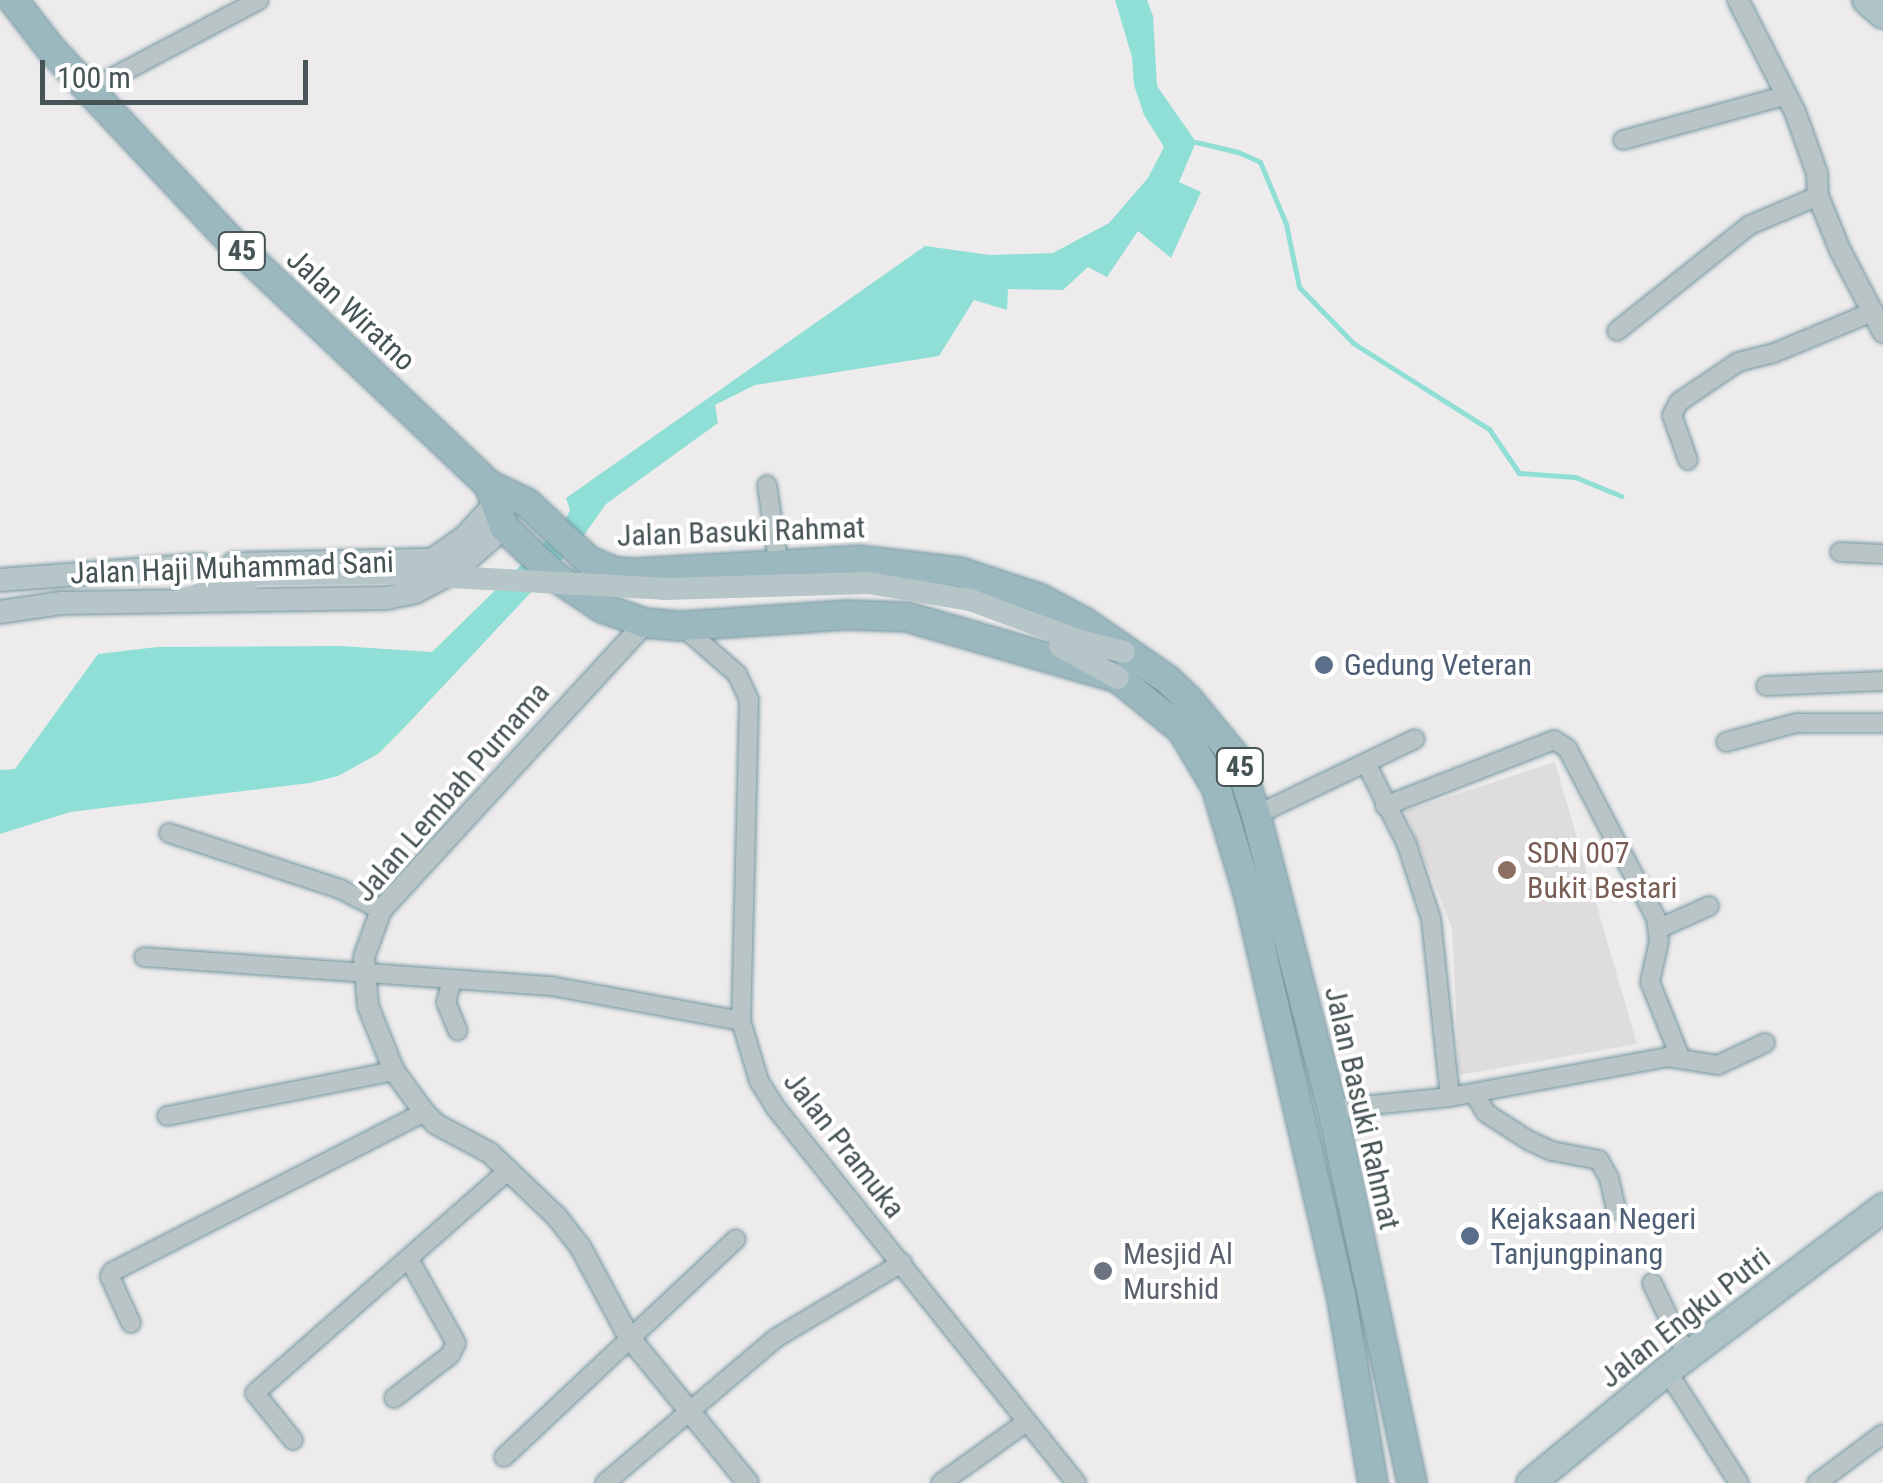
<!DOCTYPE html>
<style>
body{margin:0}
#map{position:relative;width:1883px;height:1483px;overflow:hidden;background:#eeebec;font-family:"Roboto Condensed",sans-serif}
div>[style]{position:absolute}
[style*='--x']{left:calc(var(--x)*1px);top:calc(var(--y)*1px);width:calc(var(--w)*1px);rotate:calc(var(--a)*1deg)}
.education>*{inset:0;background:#dfdcdd}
.water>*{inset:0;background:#90dfd6}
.stream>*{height:5px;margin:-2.5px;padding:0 2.5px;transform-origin:2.5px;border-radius:2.5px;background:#90dfd6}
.roads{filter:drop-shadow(0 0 2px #7497a0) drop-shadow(0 0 2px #7497a0)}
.minor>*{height:18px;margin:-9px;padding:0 9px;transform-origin:9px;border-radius:9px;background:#b8c4c6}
.tertiary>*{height:20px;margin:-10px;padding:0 10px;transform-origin:10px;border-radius:10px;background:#b8c4c6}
.secondary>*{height:22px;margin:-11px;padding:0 11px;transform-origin:11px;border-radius:11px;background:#b6c5c8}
.primary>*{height:28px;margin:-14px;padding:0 14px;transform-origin:14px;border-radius:14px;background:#aec3c7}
.trunk>*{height:28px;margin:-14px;padding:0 14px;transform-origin:14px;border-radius:14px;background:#9bb8be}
.secondary-bridge>*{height:22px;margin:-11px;padding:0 11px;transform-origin:11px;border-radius:11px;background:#b6c5c8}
.dots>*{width:28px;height:28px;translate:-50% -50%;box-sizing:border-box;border:5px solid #fff;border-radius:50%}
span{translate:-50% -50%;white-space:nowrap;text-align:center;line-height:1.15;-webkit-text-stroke:8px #fff;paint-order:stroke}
.shield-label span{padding:2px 8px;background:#fff;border:2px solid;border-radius:8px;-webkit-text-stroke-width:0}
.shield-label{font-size:28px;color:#465456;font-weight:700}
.street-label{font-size:30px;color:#465456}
.service-label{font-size:30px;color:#4e5e75}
.left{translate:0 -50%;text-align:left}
.education-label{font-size:30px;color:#785e54}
.worship-label{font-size:30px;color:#5b616d}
.scale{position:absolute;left:40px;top:60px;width:268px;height:45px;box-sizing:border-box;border:5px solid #465456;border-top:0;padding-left:12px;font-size:30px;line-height:35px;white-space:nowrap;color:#465456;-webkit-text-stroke:8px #fff;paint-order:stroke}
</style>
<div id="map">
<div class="education">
<div style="clip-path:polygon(1555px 762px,1637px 1044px,1459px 1075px,1452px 928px,1405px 811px)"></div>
</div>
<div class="water">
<div style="clip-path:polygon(1115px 0,1147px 0,1153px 16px,1157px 86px,1196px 142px,1179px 182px,1201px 192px,1171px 258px,1138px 231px,1107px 277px,1088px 267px,1063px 290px,1008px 289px,1007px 310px,974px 300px,939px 356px,755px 385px,715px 405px,718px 423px,606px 504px,582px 538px,402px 730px,378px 754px,338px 776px,310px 783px,70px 812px,0 834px,0 770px,15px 769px,98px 654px,157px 647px,340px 646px,432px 652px,564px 523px,570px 510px,566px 498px,925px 246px,990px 255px,1053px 253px,1109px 223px,1148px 178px,1164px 147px,1144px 115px,1134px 85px,1132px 57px)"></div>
</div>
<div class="stream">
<div style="--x:1196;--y:142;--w:43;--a:13.4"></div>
<div style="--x:1238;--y:152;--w:24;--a:24"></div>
<div style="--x:1260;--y:162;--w:67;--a:67.2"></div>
<div style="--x:1286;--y:224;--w:64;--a:78.3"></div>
<div style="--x:1299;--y:287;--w:78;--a:46"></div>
<div style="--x:1353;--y:343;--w:161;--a:32.3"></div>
<div style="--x:1489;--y:429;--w:53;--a:55.7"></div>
<div style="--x:1519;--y:473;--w:56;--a:4.1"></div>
<div style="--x:1575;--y:477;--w:50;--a:22.4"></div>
</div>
<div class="roads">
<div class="minor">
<div style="--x:89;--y:90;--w:192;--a:-27.9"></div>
<div style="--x:1623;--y:140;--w:170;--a:-15.3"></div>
<div style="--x:1617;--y:331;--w:170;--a:-38.6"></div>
<div style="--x:1750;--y:225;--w:74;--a:-23.1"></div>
<div style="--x:1688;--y:460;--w:48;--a:-109.6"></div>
<div style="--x:1672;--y:415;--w:15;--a:-62"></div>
<div style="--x:1679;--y:402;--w:71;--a:-34.1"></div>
<div style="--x:1738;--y:362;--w:37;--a:-14"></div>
<div style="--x:1774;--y:353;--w:106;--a:-22.7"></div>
<div style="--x:767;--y:485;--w:83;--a:81.7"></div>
<div style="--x:1840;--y:552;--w:43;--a:2.7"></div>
<div style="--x:682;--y:626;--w:73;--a:41.1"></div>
<div style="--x:737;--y:674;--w:29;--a:65"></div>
<div style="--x:749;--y:700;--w:321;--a:91.4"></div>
<div style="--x:741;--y:1021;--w:63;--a:73.3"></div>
<div style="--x:759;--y:1081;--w:31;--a:58"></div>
<div style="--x:775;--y:1107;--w:482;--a:51.3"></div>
<div style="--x:1766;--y:686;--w:117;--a:-2.4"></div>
<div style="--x:1726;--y:742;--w:73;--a:-15.2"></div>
<div style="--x:1796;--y:723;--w:87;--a:0"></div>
<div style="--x:1366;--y:763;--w:92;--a:63.4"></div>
<div style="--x:1407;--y:845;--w:78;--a:72"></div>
<div style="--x:1431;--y:919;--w:179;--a:83.9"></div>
<div style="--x:1385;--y:806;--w:181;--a:-21.3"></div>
<div style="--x:1554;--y:740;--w:15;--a:32"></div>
<div style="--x:1567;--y:748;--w:192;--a:62.4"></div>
<div style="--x:1656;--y:918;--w:23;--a:83"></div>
<div style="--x:1659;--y:941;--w:42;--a:102.4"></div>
<div style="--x:1650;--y:982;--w:81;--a:68.2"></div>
<div style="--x:1256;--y:815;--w:176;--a:-25.5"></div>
<div style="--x:169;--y:833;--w:180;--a:18.1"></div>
<div style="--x:340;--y:889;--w:46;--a:27.1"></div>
<div style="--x:1658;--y:929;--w:56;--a:-24.3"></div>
<div style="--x:144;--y:957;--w:408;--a:4.1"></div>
<div style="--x:551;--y:986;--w:193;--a:10.4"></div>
<div style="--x:452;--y:980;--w:23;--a:105"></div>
<div style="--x:446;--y:1002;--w:31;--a:68"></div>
<div style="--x:1474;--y:1093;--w:23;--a:59"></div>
<div style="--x:1486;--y:1113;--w:50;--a:32.7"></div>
<div style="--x:1528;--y:1140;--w:26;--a:25"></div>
<div style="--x:1552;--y:1151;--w:48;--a:10.8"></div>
<div style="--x:1599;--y:1160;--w:21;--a:61"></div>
<div style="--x:1609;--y:1178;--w:32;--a:77"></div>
<div style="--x:1332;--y:1109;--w:119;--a:-5.8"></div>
<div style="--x:1450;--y:1097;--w:221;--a:-10.4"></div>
<div style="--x:1667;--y:1057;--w:52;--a:8.9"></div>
<div style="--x:1718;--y:1065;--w:52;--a:-25.1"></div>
<div style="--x:167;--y:1116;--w:231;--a:-11.2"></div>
<div style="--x:1652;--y:1283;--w:81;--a:64.4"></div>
<div style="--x:131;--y:1323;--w:51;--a:-114.5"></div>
<div style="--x:110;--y:1277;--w:5;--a:-68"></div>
<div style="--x:112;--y:1272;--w:351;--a:-27.1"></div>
<div style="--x:1667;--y:1371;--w:133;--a:57.3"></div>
<div style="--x:394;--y:1398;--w:71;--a:-37.5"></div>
<div style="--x:450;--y:1355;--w:13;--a:-63"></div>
<div style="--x:456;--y:1343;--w:94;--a:-119.3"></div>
<div style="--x:293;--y:1440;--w:60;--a:-129"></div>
<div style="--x:255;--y:1393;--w:337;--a:-41.3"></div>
<div style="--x:504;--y:1457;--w:318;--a:-43.2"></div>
<div style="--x:605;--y:1483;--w:224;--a:-40.3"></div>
<div style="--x:776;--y:1338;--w:147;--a:-30.8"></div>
<div style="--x:941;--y:1483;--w:103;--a:-35.5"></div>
<div style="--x:1817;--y:1483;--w:82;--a:-36.6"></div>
</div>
<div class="tertiary">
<div style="--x:1738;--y:0;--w:126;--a:63"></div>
<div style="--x:1795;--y:112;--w:65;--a:70.2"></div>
<div style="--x:1817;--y:173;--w:23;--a:88"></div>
<div style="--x:1818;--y:196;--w:58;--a:67.8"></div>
<div style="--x:1840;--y:250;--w:93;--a:62.3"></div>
<div style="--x:645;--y:623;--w:390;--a:132.6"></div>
<div style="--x:381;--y:910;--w:50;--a:109.9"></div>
<div style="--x:364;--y:957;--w:49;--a:85.3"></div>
<div style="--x:368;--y:1006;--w:70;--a:68.2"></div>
<div style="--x:394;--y:1071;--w:51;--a:53.8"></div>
<div style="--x:424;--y:1112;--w:17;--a:45"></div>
<div style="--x:436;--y:1124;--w:61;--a:28.2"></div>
<div style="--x:490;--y:1153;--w:93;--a:43.7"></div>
<div style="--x:557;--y:1217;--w:39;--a:52"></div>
<div style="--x:581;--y:1248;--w:101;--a:61.7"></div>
<div style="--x:629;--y:1337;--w:188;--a:50.8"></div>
</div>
<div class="secondary">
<div style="--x:233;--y:564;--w:199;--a:-1.2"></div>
<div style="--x:432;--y:560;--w:39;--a:-35"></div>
<div style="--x:464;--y:538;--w:45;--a:-47.7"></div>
<div style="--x:0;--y:580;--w:202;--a:-4.3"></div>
<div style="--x:0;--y:612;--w:63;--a:-8.3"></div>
<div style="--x:62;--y:603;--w:325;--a:-0.9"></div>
<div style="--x:387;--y:598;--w:29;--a:-12"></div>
<div style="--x:415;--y:592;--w:42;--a:-27.2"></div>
<div style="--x:452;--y:573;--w:69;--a:-41.5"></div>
</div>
<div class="primary">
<div style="--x:1867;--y:0;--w:21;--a:41"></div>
<div style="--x:1531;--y:1483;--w:176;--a:-39.5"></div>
<div style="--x:1667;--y:1371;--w:271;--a:-37"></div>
</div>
<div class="trunk">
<div style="--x:13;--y:0;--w:62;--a:52.2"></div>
<div style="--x:51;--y:49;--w:260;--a:46.9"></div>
<div style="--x:229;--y:239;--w:358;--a:43.4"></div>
<div style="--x:489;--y:485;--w:42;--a:25.3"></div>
<div style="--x:527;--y:503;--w:85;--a:43.1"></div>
<div style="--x:589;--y:561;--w:29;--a:22"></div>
<div style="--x:616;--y:572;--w:19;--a:3"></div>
<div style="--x:635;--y:573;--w:223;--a:-3.3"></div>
<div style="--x:858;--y:560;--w:103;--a:6.7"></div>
<div style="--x:960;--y:572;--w:85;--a:18.4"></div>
<div style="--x:1041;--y:599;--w:49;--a:28.1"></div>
<div style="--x:1084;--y:622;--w:102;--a:34.6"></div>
<div style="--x:1168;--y:680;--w:28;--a:44"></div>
<div style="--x:1188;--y:699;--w:79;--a:50.7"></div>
<div style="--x:1238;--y:760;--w:58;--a:71.9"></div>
<div style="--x:1256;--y:815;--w:304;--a:75.5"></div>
<div style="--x:1332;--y:1109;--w:382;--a:77.9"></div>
<div style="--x:489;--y:485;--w:45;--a:70.3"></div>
<div style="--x:504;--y:527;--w:72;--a:43.9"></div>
<div style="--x:556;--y:577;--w:55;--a:34"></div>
<div style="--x:602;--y:608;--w:46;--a:19.2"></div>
<div style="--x:645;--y:623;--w:37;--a:5"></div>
<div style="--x:682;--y:626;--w:165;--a:-3.8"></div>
<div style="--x:847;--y:615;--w:60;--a:1.9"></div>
<div style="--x:907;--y:617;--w:220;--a:16.1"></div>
<div style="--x:1118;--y:678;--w:82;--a:39.1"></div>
<div style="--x:1182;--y:730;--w:66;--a:59.2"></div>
<div style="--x:1216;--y:787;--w:114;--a:73.2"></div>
<div style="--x:1249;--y:896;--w:408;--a:77"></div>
<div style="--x:1341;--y:1294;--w:192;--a:80.4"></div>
</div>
</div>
<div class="secondary-bridge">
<div style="--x:181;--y:566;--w:41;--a:12.7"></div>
<div style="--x:221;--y:575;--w:160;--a:-0.7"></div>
<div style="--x:381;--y:573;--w:283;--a:3.2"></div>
<div style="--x:664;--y:589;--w:204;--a:-1.7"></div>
<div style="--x:868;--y:583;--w:103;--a:9.5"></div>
<div style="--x:970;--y:600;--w:117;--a:20.4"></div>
<div style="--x:1080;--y:641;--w:45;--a:14"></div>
<div style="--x:183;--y:600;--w:41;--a:-18.4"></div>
<div style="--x:222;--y:587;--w:24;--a:2"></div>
<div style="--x:1060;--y:646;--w:66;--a:28.9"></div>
</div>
<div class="dots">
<div style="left:1324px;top:665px;background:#5c6f8a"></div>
<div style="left:1507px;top:870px;background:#8d6e63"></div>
<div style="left:1470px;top:1236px;background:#5c6f8a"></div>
<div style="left:1103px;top:1271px;background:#6b7280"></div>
</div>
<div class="shield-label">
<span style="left:242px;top:251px">45</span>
<span style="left:1240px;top:767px">45</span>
</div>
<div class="street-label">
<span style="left:351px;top:310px;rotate:43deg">Jalan Wiratno</span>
<span style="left:741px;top:532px;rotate:-2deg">Jalan Basuki Rahmat</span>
<span style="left:232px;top:568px;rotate:-2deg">Jalan Haji Muhammad Sani</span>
<span style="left:452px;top:792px;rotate:-49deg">Jalan Lembah Purnama</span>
<span style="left:1362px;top:1108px;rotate:77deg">Jalan Basuki Rahmat</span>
<span style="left:844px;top:1145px;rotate:52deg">Jalan Pramuka</span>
<span style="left:1685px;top:1318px;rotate:-38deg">Jalan Engku Putri</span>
</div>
<div class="service-label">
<span class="left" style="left:1344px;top:665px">Gedung Veteran</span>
<span class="left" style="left:1490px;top:1236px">Kejaksaan Negeri<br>Tanjungpinang</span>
</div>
<div class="education-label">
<span class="left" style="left:1527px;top:870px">SDN 007<br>Bukit Bestari</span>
</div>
<div class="worship-label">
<span class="left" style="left:1123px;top:1271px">Mesjid Al<br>Murshid</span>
</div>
<div class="scale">100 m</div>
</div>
